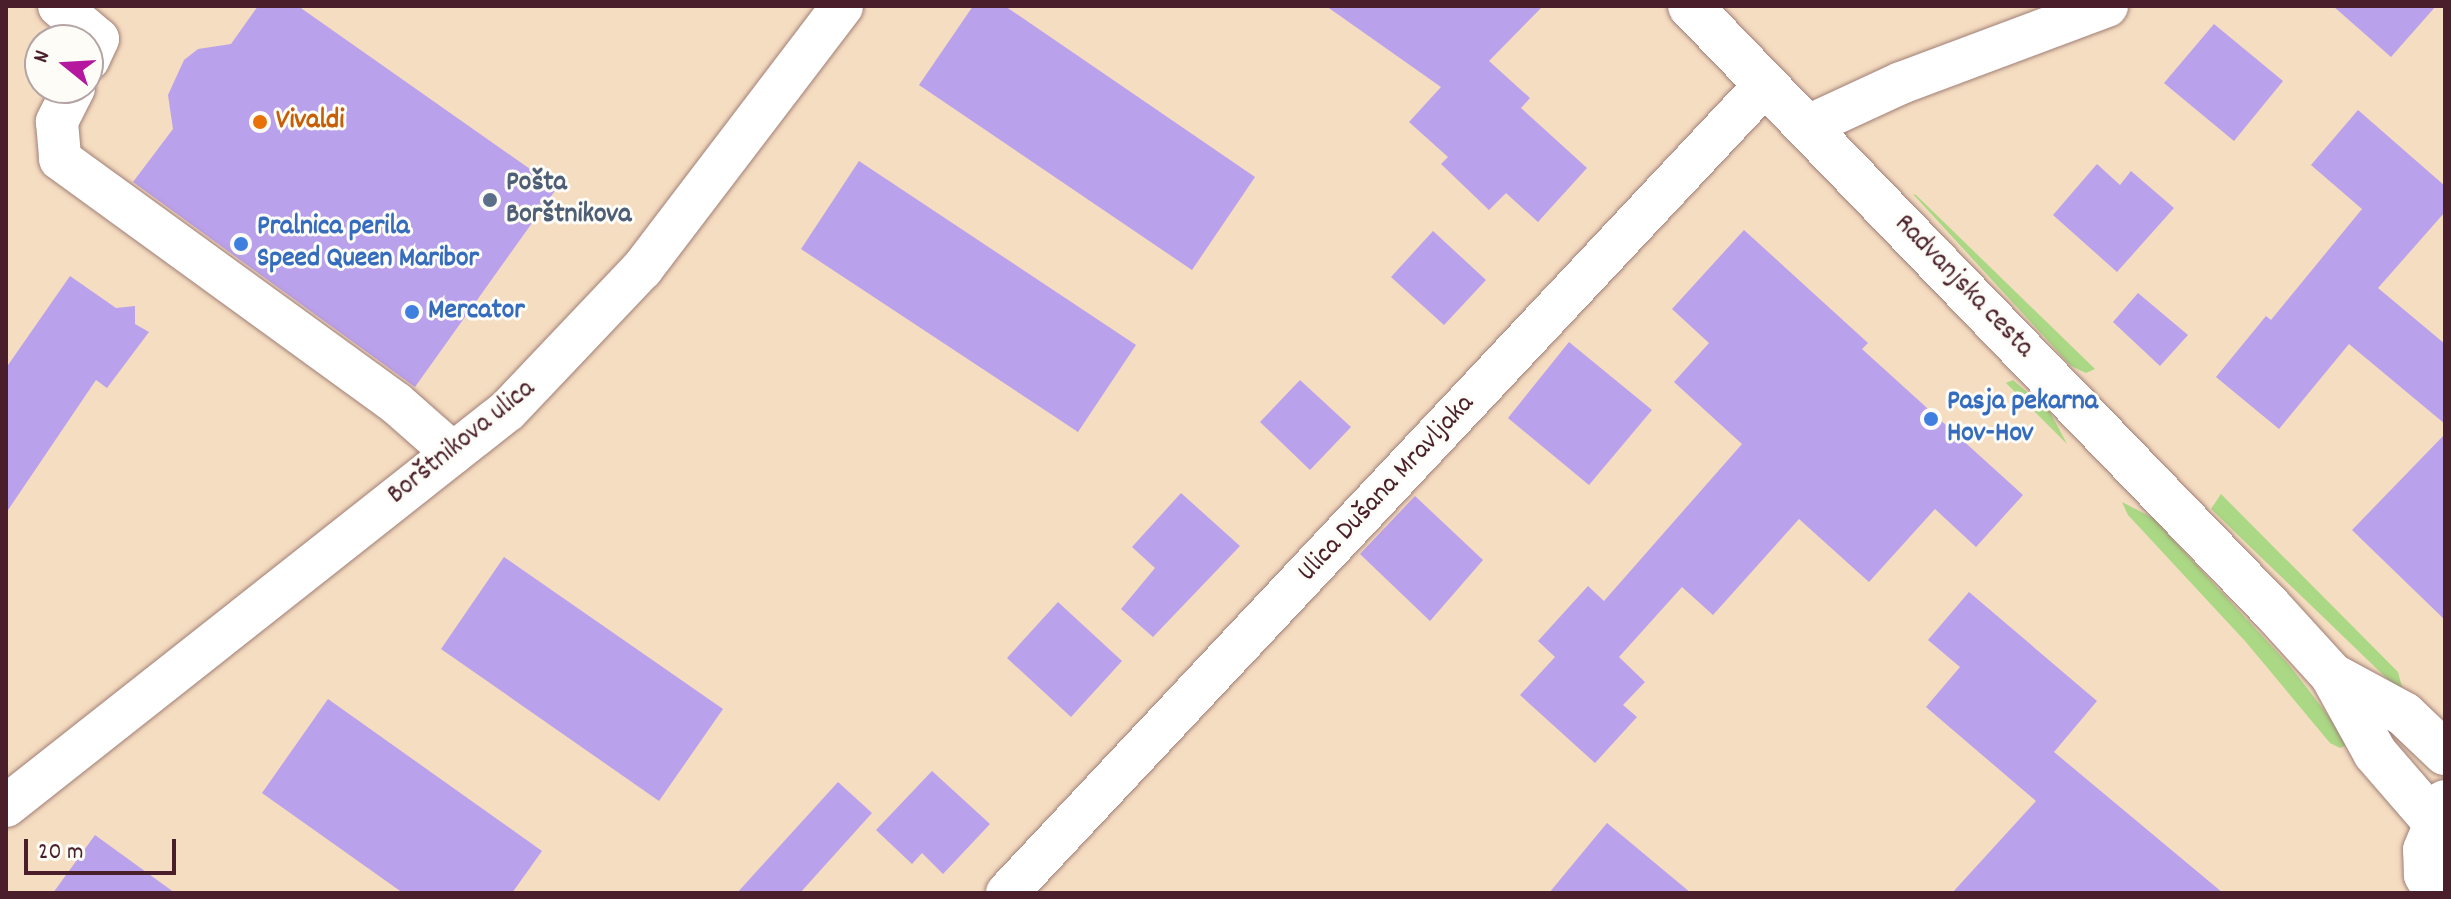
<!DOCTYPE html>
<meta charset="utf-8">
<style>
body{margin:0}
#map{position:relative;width:2451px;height:899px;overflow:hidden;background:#f5ddc1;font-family:Dekko,sans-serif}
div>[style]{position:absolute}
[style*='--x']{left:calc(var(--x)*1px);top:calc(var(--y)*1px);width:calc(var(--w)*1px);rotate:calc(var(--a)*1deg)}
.green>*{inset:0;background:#aad885}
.building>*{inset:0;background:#baa1eb}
.roads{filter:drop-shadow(0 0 2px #a07e76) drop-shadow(0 0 2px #a07e76)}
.minor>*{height:42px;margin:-21px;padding:0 21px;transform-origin:21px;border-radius:21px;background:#fff}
.tertiary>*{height:44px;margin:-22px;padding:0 22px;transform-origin:22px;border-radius:22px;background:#fff}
.dots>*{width:22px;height:22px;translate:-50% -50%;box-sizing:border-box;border:4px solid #fdfcf7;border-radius:50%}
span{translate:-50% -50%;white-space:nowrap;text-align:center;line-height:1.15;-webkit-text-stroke:6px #fdfcf7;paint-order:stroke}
.food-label{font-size:28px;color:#c56008;font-weight:700}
.left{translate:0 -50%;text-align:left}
.service-label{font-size:28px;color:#4e5e75;font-weight:700}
.shop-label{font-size:28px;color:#366cbe;font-weight:700}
.street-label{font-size:28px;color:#4a1f2b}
.frame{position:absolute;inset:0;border:8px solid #4a1f2b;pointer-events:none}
.north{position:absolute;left:24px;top:24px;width:80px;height:80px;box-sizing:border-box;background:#fdfcf7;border:2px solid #b5a4a5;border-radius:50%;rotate:288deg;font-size:22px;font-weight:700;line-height:32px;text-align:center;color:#4a1f2b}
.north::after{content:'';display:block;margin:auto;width:28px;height:36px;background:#b5179e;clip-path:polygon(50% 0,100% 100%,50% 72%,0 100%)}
.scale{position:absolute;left:24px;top:839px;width:152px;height:36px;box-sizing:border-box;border:4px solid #4a1f2b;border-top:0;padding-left:10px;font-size:24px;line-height:28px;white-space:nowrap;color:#4a1f2b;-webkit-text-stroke:6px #fdfcf7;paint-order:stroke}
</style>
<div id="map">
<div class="green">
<div style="clip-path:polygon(1913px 194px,1916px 195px,2095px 369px,2086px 373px,2071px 366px)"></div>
<div style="clip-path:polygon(2013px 380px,2050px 412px,2067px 444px,2006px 383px)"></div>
<div style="clip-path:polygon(2221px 494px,2398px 672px,2404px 695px,2211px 509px)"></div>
<div style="clip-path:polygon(2122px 502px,2153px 518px,2290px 666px,2350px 744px,2340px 748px,2330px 743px,2245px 641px,2128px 515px)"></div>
</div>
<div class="building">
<div style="clip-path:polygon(258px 6px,298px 6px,557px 188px,415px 387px,133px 182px,173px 129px,168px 95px,184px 60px,198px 49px,231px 44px)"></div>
<div style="clip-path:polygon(973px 6px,1005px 6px,1255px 177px,1192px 270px,919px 85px)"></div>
<div style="clip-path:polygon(1326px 6px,1543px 6px,1489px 61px,1530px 98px,1521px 108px,1587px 168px,1538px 222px,1506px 193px,1489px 210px,1441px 164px,1448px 157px,1409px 122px,1441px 87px)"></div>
<div style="clip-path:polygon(2333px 6px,2436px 6px,2391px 57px)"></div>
<div style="clip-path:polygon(2214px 24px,2283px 81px,2234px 141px,2164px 83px)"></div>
<div style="clip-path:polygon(2358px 110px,2445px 186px,2445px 212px,2378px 288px,2445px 344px,2445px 424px,2349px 344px,2279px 429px,2216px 377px,2266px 316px,2271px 320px,2362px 209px,2311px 165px)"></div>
<div style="clip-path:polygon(859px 161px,1136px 345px,1078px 432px,801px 249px)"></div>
<div style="clip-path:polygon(2097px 164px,2120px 185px,2131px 171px,2174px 208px,2117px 272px,2053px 215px)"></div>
<div style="clip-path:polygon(1744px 230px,1868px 343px,1862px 349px,2023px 495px,1976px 547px,1935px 509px,1869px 582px,1799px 519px,1713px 615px,1682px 587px,1619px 657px,1645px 682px,1623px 705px,1637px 717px,1595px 763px,1520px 695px,1555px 657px,1538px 641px,1588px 586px,1604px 601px,1742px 444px,1674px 382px,1709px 343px,1672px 309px)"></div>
<div style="clip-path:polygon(1433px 231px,1486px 280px,1444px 325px,1391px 277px)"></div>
<div style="clip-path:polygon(70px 276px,116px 308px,135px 306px,135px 324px,149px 332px,107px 388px,96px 380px,6px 513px,6px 368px)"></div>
<div style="clip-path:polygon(2138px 293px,2188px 335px,2160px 366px,2113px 322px)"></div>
<div style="clip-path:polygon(1569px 342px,1652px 410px,1589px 485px,1508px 418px)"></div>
<div style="clip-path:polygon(1300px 380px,1351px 427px,1310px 470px,1260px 422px)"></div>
<div style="clip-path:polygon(2445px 434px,2445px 620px,2352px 530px)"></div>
<div style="clip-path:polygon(1181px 493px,1240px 546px,1153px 637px,1121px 609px,1155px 568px,1132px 547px)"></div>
<div style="clip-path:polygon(1415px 496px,1483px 560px,1430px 621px,1360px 554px)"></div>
<div style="clip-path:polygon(504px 557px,723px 709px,659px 801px,441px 649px)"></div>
<div style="clip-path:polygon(1969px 592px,2097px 701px,2054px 752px,2223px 893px,1952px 893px,2036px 801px,1926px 707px,1960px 667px,1928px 640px)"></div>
<div style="clip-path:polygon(1058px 602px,1122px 661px,1071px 717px,1007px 658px)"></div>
<div style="clip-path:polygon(328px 699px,542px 851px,512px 893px,403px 893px,262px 793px)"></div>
<div style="clip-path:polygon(932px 771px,990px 824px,943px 874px,922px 853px,912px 864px,876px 830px)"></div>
<div style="clip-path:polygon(838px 782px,872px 813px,800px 893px,737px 893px)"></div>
<div style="clip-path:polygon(1607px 823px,1691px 893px,1549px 893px)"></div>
<div style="clip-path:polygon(95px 835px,175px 893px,53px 893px)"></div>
</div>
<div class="roads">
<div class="minor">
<div style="--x:59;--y:6;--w:51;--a:40.2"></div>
<div style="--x:98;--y:39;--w:23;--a:115"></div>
<div style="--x:74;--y:88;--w:38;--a:117"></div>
<div style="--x:57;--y:122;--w:37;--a:85"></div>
<div style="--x:60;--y:159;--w:415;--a:36"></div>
<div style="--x:396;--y:403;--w:76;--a:41.3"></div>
<div style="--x:1808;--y:126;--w:102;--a:-24.8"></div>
<div style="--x:1901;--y:83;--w:220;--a:-20.5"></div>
<div style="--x:6;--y:806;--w:639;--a:-38.27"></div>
<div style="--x:508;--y:410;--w:195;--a:-46.5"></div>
<div style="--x:642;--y:269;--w:330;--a:-52.7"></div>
<div style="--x:1007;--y:893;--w:1109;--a:-46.83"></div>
</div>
<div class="tertiary">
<div style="--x:1690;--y:6;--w:837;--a:46.02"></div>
<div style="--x:2271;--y:608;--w:91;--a:47.7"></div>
<div style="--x:2332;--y:675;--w:89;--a:61.1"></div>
<div style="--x:2375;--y:753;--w:89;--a:49.1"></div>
<div style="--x:2332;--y:675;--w:82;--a:28.4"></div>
<div style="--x:2404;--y:714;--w:57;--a:43.6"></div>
<div style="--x:2436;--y:893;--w:21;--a:-119"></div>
<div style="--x:2426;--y:875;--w:25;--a:-92"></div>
<div style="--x:2425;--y:850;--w:52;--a:-67.4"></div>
</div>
</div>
<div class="dots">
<div style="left:260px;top:122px;background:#e8710a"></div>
<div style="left:490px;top:200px;background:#5c6f8a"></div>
<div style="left:241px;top:244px;background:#3f7fe0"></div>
<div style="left:412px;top:312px;background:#3f7fe0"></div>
<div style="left:1931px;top:419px;background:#3f7fe0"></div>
</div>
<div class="food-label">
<span class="left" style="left:276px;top:122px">Vivaldi</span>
</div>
<div class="service-label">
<span class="left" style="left:506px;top:200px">Pošta<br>Borštnikova</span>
</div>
<div class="shop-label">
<span class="left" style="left:257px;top:244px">Pralnica perila<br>Speed Queen Maribor</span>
<span class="left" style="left:428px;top:312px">Mercator</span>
<span class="left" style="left:1947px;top:419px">Pasja pekarna<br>Hov-Hov</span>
</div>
<div class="street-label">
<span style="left:1963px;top:287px;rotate:46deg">Radvanjska cesta</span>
<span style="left:462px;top:443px;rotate:-39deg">Borštnikova ulica</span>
<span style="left:1387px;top:489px;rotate:-47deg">Ulica Dušana Mravljaka</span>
</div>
<div class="frame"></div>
<div class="north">N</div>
<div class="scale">20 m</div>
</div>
